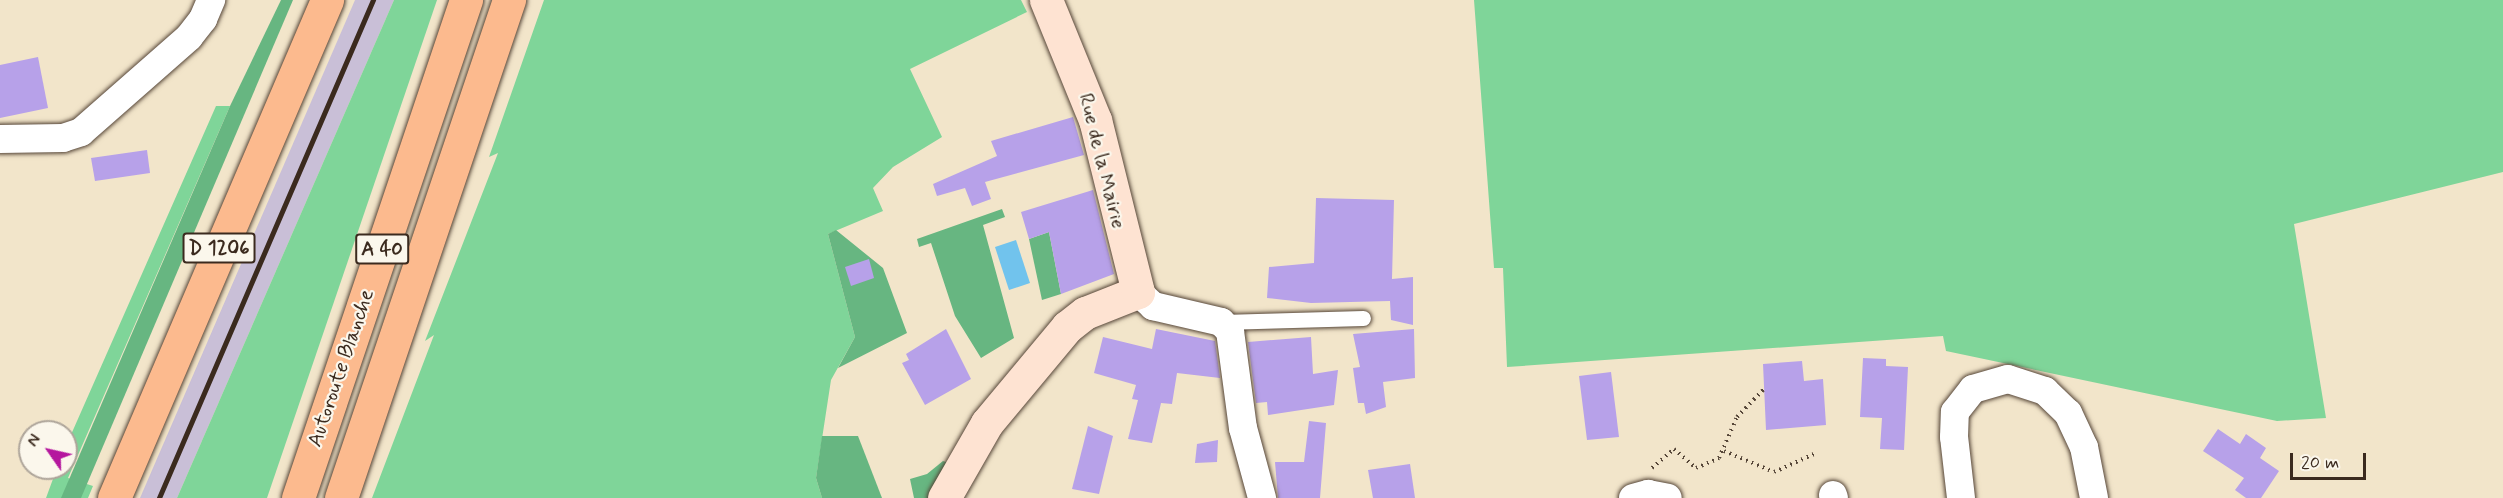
<!DOCTYPE html>
<style>
body{margin:0}
#map{position:relative;width:2503px;height:498px;overflow:hidden;background:#f2e5ca;font-family:Mynerve,sans-serif}
div>[style]{position:absolute}
[style*='--x']{left:calc(var(--x)*1px);top:calc(var(--y)*1px);width:calc(var(--w)*1px);rotate:calc(var(--a)*1deg)}
.industrial>*{inset:0;background:#c9bfd7}
.green>*{inset:0;background:#7fd599}
.forest>*{inset:0;background:#67b681}
.water>*{inset:0;background:#71c3ed}
.building>*{inset:0;background:#b7a1e9}
.path>*{height:4px;margin-top:-2px;transform-origin:0;background:repeating-linear-gradient(90deg,#564638 0 1.5px,transparent 0 6px)}
.roads{filter:drop-shadow(0 0 2px #564638) drop-shadow(0 0 2px #564638)}
.lane>*{height:15px;margin:-7.5px;padding:0 7.5px;transform-origin:7.5px;border-radius:7.5px;background:#fff}
.street>*{height:28px;margin:-14px;padding:0 14px;transform-origin:14px;border-radius:14px;background:#fff}
.secondary>*{height:33px;margin:-16.5px;padding:0 16.5px;transform-origin:16.5px;border-radius:16.5px;background:#fee3d2}
.primary>*{height:33px;margin:-16.5px;padding:0 16.5px;transform-origin:16.5px;border-radius:16.5px;background:#fcba8e}
.highway>*{height:33px;margin:-16.5px;padding:0 16.5px;transform-origin:16.5px;border-radius:16.5px;background:#fcba8e}
.rail>*{height:4.5px;margin:-2.25px;padding:0 2.25px;transform-origin:2.25px;border-radius:2.25px;background:#3b2a1e}
span{translate:-50% -50%;white-space:nowrap;text-align:center;line-height:1.15;-webkit-text-stroke:4.5px #fbf7ec;paint-order:stroke}
.shield-label span{padding:2px 4px;background:#fbf7ec;border:2px solid;border-radius:4px;-webkit-text-stroke-width:0}
.shield-label{font-size:20px;color:#3b2a1e;font-weight:700}
.street-label{font-size:21px;color:#3b2a1e}
.north{position:absolute;left:18px;top:420px;width:60px;height:60px;box-sizing:border-box;background:#fbf7ec;border:2px solid #aea59a;border-radius:50%;rotate:304deg;font-size:16px;font-weight:700;line-height:24px;text-align:center;color:#3b2a1e}
.north::after{content:'';display:block;margin:auto;width:21px;height:27px;background:#b5179e;clip-path:polygon(50% 0,100% 100%,50% 72%,0 100%)}
.scale{position:absolute;left:2290px;top:453px;width:76px;height:27px;box-sizing:border-box;border:3px solid #3b2a1e;border-top:0;padding-left:8px;font-size:18px;line-height:21px;white-space:nowrap;color:#3b2a1e;-webkit-text-stroke:4px #fbf7ec;paint-order:stroke}
</style>
<div id="map">
<div class="industrial">
<div style="clip-path:polygon(355px 0,394px 0,177px 498px,140px 498px)"></div>
</div>
<div class="green">
<div style="clip-path:polygon(394px 0,437px 0,267px 498px,177px 498px)"></div>
<div style="clip-path:polygon(544px 0,1021px 0,1027px 12px,910px 69px,942px 137px,893px 167px,873px 188px,883px 211px,828px 234px,855px 337px,831px 380px,816px 478px,822px 498px,372px 498px,434px 335px,425px 341px,498px 153px,489px 157px)"></div>
<div style="clip-path:polygon(1474px 0,2503px 0,2503px 172px,2294px 224px,2326px 418px,2277px 421px,1946px 351px,1943px 336px,1507px 367px,1503px 268px,1494px 268px)"></div>
<div style="clip-path:polygon(216px 106px,230px 106px,68px 478px,93px 486px,88px 498px,46px 498px,57px 468px,66px 468px,66px 446px)"></div>
</div>
<div class="forest">
<div style="clip-path:polygon(281px 0,293px 0,81px 498px,61px 498px,230px 106px)"></div>
<div style="clip-path:polygon(1002px 209px,1005px 217px,983px 225px,1014px 338px,981px 358px,955px 316px,931px 243px,919px 247px,917px 239px)"></div>
<div style="clip-path:polygon(836px 230px,883px 268px,907px 333px,838px 368px,855px 337px,828px 234px)"></div>
<div style="clip-path:polygon(1049px 232px,1061px 294px,1042px 300px,1029px 239px)"></div>
<div style="clip-path:polygon(822px 436px,858px 436px,882px 498px,822px 498px,816px 478px)"></div>
<div style="clip-path:polygon(943px 461px,949px 463px,931px 498px,914px 498px,910px 479px,927px 474px)"></div>
</div>
<div class="water">
<div style="clip-path:polygon(1016px 240px,1030px 283px,1009px 290px,995px 247px)"></div>
</div>
<div class="building">
<div style="clip-path:polygon(38px 57px,48px 108px,0 118px,0 65px)"></div>
<div style="clip-path:polygon(1073px 117px,1084px 155px,985px 182px,991px 199px,972px 206px,965px 188px,937px 196px,933px 184px,997px 156px,991px 141px)"></div>
<div style="clip-path:polygon(147px 150px,150px 173px,95px 181px,91px 158px)"></div>
<div style="clip-path:polygon(1093px 190px,1114px 274px,1061px 294px,1049px 232px,1029px 239px,1021px 212px)"></div>
<div style="clip-path:polygon(1316px 198px,1394px 200px,1392px 279px,1413px 277px,1413px 325px,1391px 320px,1390px 301px,1311px 303px,1267px 298px,1269px 267px,1314px 263px)"></div>
<div style="clip-path:polygon(869px 259px,874px 278px,851px 286px,845px 267px)"></div>
<div style="clip-path:polygon(946px 329px,971px 379px,925px 405px,902px 363px,909px 360px,906px 354px)"></div>
<div style="clip-path:polygon(1156px 329px,1215px 341px,1220px 378px,1177px 373px,1172px 404px,1161px 403px,1152px 443px,1128px 439px,1138px 400px,1132px 399px,1136px 385px,1094px 373px,1103px 337px,1152px 349px)"></div>
<div style="clip-path:polygon(1414px 329px,1415px 378px,1383px 382px,1386px 407px,1366px 414px,1364px 403px,1358px 403px,1353px 368px,1360px 367px,1353px 334px)"></div>
<div style="clip-path:polygon(1311px 337px,1313px 374px,1338px 370px,1334px 405px,1268px 415px,1267px 402px,1256px 403px,1248px 342px)"></div>
<div style="clip-path:polygon(1863px 358px,1886px 359px,1886px 366px,1908px 367px,1904px 450px,1880px 449px,1882px 418px,1860px 417px)"></div>
<div style="clip-path:polygon(1802px 361px,1804px 381px,1823px 379px,1826px 425px,1766px 430px,1763px 364px)"></div>
<div style="clip-path:polygon(1611px 372px,1619px 437px,1587px 440px,1579px 376px)"></div>
<div style="clip-path:polygon(1309px 421px,1326px 423px,1320px 498px,1278px 498px,1275px 462px,1304px 462px)"></div>
<div style="clip-path:polygon(1088px 426px,1113px 436px,1099px 494px,1072px 489px)"></div>
<div style="clip-path:polygon(2218px 429px,2240px 444px,2246px 434px,2266px 448px,2260px 458px,2279px 471px,2261px 498px,2246px 498px,2235px 490px,2244px 478px,2203px 451px)"></div>
<div style="clip-path:polygon(1218px 440px,1217px 462px,1195px 463px,1197px 444px)"></div>
<div style="clip-path:polygon(1410px 464px,1415px 498px,1373px 498px,1368px 470px)"></div>
</div>
<div class="path">
<div style="--x:1724;--y:451;--w:54;--a:22.8"></div>
<div style="--x:1774;--y:472;--w:46;--a:-24.3"></div>
<div style="--x:1652;--y:468;--w:29;--a:-41"></div>
<div style="--x:1674;--y:449;--w:29;--a:41"></div>
<div style="--x:1696;--y:468;--w:25;--a:-23"></div>
<div style="--x:1719;--y:458;--w:45;--a:-66.3"></div>
<div style="--x:1737;--y:417;--w:39;--a:-46"></div>
</div>
<div class="roads">
<div class="lane">
<div style="--x:1222;--y:322;--w:141;--a:-1.6"></div>
</div>
<div class="street">
<div style="--x:0;--y:139;--w:63;--a:-0.9"></div>
<div style="--x:63;--y:138;--w:19;--a:-18"></div>
<div style="--x:81;--y:132;--w:144;--a:-41.3"></div>
<div style="--x:189;--y:37;--w:23;--a:-52"></div>
<div style="--x:203;--y:19;--w:21;--a:-67"></div>
<div style="--x:1138;--y:292;--w:21;--a:43"></div>
<div style="--x:1153;--y:306;--w:70;--a:13.2"></div>
<div style="--x:1221;--y:322;--w:13;--a:45"></div>
<div style="--x:1230;--y:331;--w:98;--a:82.4"></div>
<div style="--x:1243;--y:428;--w:73;--a:74.8"></div>
<div style="--x:1833;--y:495;--w:3;--a:72"></div>
<div style="--x:1633;--y:498;--w:16;--a:-15"></div>
<div style="--x:1648;--y:494;--w:20;--a:11"></div>
<div style="--x:1961;--y:498;--w:61;--a:-96.5"></div>
<div style="--x:1954;--y:437;--w:25;--a:-88"></div>
<div style="--x:1955;--y:412;--w:29;--a:-52"></div>
<div style="--x:1973;--y:389;--w:36;--a:-16"></div>
<div style="--x:2008;--y:379;--w:39;--a:18"></div>
<div style="--x:2045;--y:391;--w:32;--a:44"></div>
<div style="--x:2068;--y:413;--w:38;--a:65"></div>
<div style="--x:2084;--y:447;--w:52;--a:78.9"></div>
</div>
<div class="secondary">
<div style="--x:944;--y:498;--w:86;--a:-60.2"></div>
<div style="--x:987;--y:423;--w:125;--a:-50.2"></div>
<div style="--x:1067;--y:327;--w:23;--a:-38"></div>
<div style="--x:1085;--y:313;--w:57;--a:-21.6"></div>
<div style="--x:1138;--y:292;--w:177;--a:-104"></div>
<div style="--x:1095;--y:120;--w:130;--a:-112.2"></div>
</div>
<div class="primary">
<div style="--x:114;--y:498;--w:542;--a:-66.84"></div>
</div>
<div class="highway">
<div style="--x:298;--y:498;--w:526;--a:-71.36"></div>
<div style="--x:341;--y:498;--w:526;--a:-71.36"></div>
</div>
</div>
<div class="rail">
<div style="--x:159;--y:498;--w:542;--a:-66.75"></div>
</div>
<div class="shield-label">
<span style="left:219px;top:248px">D 1206</span>
<span style="left:382px;top:249px">A 40</span>
</div>
<div class="street-label">
<span style="left:1102px;top:161px;rotate:76deg">Rue de la Mairie</span>
<span style="left:341px;top:368px;rotate:-71deg">Autoroute Blanche</span>
</div>
<div class="north">N</div>
<div class="scale">20 m</div>
</div>
